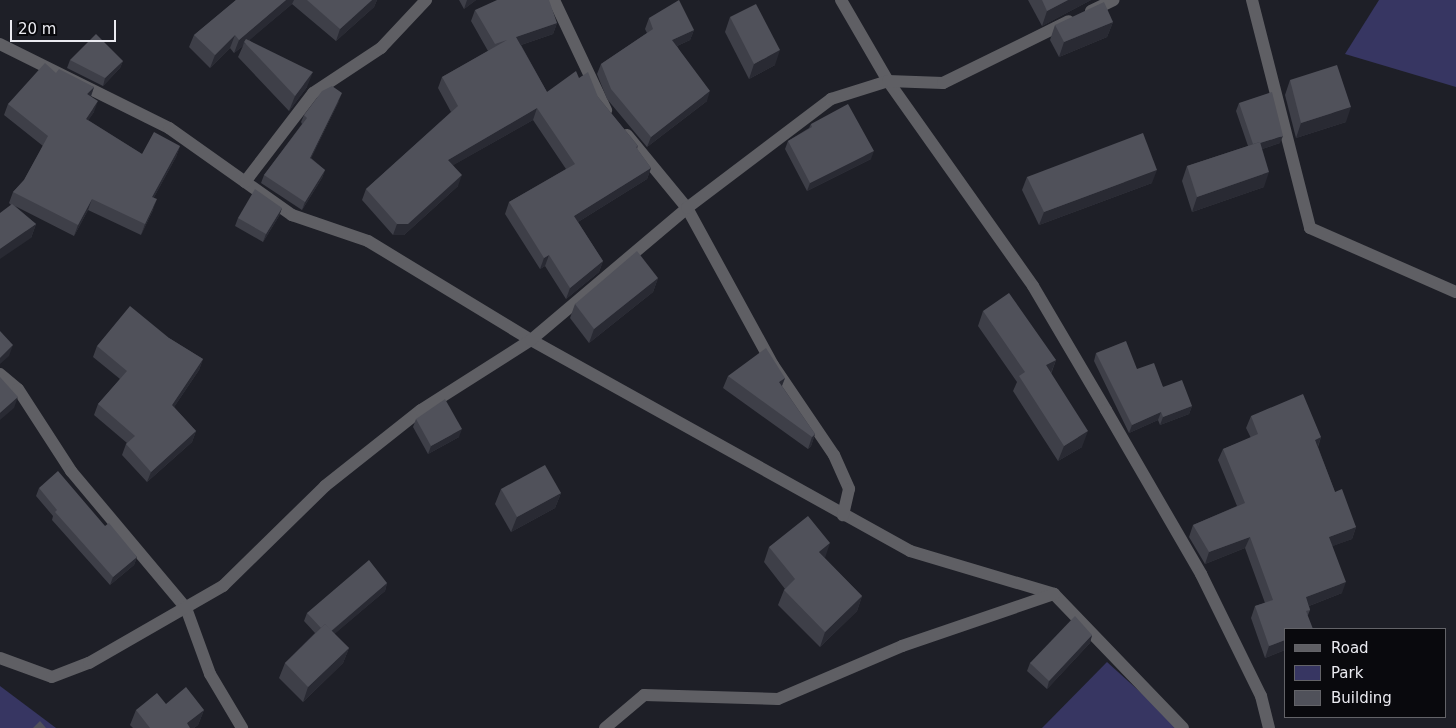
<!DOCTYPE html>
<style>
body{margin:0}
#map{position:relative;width:1456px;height:728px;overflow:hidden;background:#1e1f27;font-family:"DejaVu Sans",sans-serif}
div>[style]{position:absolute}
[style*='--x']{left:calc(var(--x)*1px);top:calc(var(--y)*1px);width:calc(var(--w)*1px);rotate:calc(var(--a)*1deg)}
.green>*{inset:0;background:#373662}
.street>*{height:12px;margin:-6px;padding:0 6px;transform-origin:6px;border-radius:6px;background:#5f5f64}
.wall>*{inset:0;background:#3e3f48}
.shaded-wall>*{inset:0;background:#292a33}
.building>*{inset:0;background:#50515a}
span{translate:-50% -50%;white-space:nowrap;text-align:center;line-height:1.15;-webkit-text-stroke:4.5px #09090d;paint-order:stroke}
.legend{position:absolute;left:1284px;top:628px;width:162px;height:90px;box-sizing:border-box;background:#09090d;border:1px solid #636368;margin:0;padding:6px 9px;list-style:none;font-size:15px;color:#eaeaf0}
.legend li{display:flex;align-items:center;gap:10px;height:25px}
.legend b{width:25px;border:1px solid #636368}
.scale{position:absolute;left:10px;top:20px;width:106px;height:22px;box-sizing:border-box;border:2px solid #eaeaf0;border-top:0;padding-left:6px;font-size:15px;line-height:18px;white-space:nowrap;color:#eaeaf0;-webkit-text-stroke:4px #09090d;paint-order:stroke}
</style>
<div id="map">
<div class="green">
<div style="clip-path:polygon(1379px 0,1456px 0,1456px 87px,1345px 54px)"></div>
<div style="clip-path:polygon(1107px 662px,1180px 728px,1042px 728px)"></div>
<div style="clip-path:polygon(0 686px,56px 728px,0 728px)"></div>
</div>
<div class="street">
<div style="--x:554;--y:0;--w:122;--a:64.7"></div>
<div style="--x:841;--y:0;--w:94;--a:59.9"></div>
<div style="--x:888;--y:81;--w:251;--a:54.7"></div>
<div style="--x:1033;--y:286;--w:144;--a:59.5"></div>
<div style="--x:1106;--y:410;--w:190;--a:59.9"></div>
<div style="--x:1201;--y:574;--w:136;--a:63.8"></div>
<div style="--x:1261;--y:696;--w:33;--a:76"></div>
<div style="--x:1252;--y:0;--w:235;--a:75.7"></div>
<div style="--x:1310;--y:228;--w:159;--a:23.7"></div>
<div style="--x:1091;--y:11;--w:25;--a:-26"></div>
<div style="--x:0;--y:44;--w:189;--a:26.4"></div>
<div style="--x:169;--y:128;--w:151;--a:35.3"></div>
<div style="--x:292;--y:215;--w:80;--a:18.9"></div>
<div style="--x:368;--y:241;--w:191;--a:31.3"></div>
<div style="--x:531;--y:340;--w:434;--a:29.1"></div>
<div style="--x:910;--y:551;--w:150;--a:16.6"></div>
<div style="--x:1054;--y:594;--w:186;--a:46.1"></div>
<div style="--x:627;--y:135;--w:94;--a:50.6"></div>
<div style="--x:687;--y:208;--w:179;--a:61.3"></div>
<div style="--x:773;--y:365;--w:109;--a:55.9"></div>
<div style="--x:834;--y:455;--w:37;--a:66"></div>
<div style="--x:849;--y:489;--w:27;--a:103"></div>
<div style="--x:245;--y:182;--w:112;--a:-52.6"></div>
<div style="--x:313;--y:93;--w:82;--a:-33.5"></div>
<div style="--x:381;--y:48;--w:66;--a:-46.8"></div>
<div style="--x:0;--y:374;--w:23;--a:40"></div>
<div style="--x:18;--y:389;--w:98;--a:57.1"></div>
<div style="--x:71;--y:471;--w:179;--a:50"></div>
<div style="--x:186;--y:608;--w:70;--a:70"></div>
<div style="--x:210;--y:674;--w:63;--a:59.3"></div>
<div style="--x:0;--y:658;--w:55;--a:20.1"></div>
<div style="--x:52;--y:677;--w:40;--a:-21"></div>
<div style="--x:89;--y:663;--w:155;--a:-29.9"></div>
<div style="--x:223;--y:586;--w:143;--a:-44.4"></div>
<div style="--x:325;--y:486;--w:122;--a:-38.4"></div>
<div style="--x:421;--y:410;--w:130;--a:-32.5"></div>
<div style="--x:531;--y:340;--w:204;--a:-40.2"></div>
<div style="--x:687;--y:208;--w:181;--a:-37.1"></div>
<div style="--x:831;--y:99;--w:60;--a:-17.5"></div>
<div style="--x:888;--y:81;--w:55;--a:2.1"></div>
<div style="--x:943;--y:83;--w:140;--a:-26.2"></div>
<div style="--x:605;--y:728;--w:51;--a:-40.2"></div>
<div style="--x:644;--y:695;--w:134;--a:1.7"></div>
<div style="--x:778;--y:699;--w:135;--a:-23.1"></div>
<div style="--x:902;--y:646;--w:161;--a:-18.9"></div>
</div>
<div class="wall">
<div style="clip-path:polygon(236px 0,377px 0,374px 7px,336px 41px,292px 4px,249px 40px,307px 87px,289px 111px,238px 57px,243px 46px,234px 53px,230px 48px,210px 68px,189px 47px,194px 35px)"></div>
<div style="clip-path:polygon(459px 0,476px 0,464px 9px)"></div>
<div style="clip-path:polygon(1028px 0,1091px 0,1042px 26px)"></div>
<div style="clip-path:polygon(475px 10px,557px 23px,553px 34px,521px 45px,547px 92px,579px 78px,598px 97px,638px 146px,637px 149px,651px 168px,647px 179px,578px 222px,603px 261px,599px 272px,566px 299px,545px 266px,540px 269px,505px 214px,509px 202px,566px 169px,533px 120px,453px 165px,458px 186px,404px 235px,393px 235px,362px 200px,366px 189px,451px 112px,438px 88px,442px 77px,488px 51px,471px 21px)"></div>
<div style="clip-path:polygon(730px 17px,775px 65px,749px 79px,725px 32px)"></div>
<div style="clip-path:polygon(649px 18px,694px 30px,690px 40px,677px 46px,707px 101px,647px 147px,607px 99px,597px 74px,601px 64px,647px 33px,645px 29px)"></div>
<div style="clip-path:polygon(1113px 22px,1107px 37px,1059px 57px,1050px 40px,1055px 25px)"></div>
<div style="clip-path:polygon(70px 60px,123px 61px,120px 68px,103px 86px,67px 68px)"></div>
<div style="clip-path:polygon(56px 73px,94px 87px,91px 97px,94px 112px,88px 120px,142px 154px,180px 146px,176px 157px,154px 197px,153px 210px,141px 235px,88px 210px,74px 236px,15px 206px,36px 224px,31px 238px,11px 205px,9px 203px,13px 192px,24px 180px,43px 146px,4px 115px,8px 104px)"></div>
<div style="clip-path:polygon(1290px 80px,1346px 122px,1296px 138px,1285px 95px)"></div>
<div style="clip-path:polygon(339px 101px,311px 158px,325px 170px,322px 178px,302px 210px,261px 183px,264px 175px,302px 124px,301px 122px,304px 115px)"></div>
<div style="clip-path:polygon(1239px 103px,1280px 143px,1262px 149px,1264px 187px,1192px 212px,1182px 181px,1187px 166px,1248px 146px,1236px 111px)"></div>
<div style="clip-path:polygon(811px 124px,871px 159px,807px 191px,785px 149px,788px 141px,809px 128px)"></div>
<div style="clip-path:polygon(1027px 177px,1152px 183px,1039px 225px,1022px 190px)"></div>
<div style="clip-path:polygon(282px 208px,279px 216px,263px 242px,235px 226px,238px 218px)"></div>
<div style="clip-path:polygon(658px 278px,653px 292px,589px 343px,570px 318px,575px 304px)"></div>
<div style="clip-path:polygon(983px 311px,1056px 360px,1051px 374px,1082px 447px,1058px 461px,1013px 391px,1017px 382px,978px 326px)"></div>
<div style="clip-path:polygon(169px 338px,203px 359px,199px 370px,174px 407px,196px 431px,192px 442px,147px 482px,122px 455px,126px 444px,127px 443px,94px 415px,98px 404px,120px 379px,93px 357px,97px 346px)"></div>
<div style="clip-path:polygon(1096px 353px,1137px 369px,1192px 406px,1189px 414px,1160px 425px,1158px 420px,1129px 433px,1094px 361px)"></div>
<div style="clip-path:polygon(728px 376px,785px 378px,782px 386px,815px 434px,811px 446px,808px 449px,723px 388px)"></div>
<div style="clip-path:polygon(1251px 416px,1321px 437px,1318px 447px,1335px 492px,1356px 527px,1352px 539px,1332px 546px,1342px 593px,1309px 606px,1310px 610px,1308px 615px,1285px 629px,1285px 650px,1265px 658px,1251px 618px,1255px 606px,1265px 603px,1245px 548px,1205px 564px,1189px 537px,1193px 525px,1237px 506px,1218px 460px,1223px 449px,1251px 438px,1246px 428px)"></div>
<div style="clip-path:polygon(416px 419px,459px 437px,428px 454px,413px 427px)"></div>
<div style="clip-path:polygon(39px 488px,105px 526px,137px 557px,134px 565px,110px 585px,52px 520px,53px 516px,36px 496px)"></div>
<div style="clip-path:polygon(501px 489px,561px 493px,555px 508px,511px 532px,495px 504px)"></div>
<div style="clip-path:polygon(769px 547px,824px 558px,862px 596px,857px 611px,820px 647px,778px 605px,784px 590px,785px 589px,764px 562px)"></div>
<div style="clip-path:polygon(387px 583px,385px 591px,334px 634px,349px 648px,343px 663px,303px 702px,279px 678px,285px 663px,315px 633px,304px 621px,307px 613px)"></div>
<div style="clip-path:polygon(1092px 635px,1090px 643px,1047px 689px,1027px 671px,1030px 663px)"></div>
<div style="clip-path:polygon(166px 704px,204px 710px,198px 725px,194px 728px,133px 728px,130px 725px,136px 710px)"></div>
</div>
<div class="shaded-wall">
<div style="clip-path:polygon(286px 0,294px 0,292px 4px,245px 44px,244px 42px,243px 46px,234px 53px,239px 40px)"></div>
<div style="clip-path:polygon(372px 0,377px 0,374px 7px,336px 41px,340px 29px)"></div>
<div style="clip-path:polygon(467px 0,476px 0,464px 9px)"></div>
<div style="clip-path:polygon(1068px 0,1091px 0,1042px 26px,1047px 11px)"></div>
<div style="clip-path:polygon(1113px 22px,1107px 37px,1059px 57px,1064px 42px)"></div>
<div style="clip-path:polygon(557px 23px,553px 34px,512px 48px,516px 37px)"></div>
<div style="clip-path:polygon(694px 30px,690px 40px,668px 50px,672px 40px)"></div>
<div style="clip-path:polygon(235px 35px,230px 48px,210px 68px,215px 55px)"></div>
<div style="clip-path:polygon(780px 50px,775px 65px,749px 79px,754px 64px)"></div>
<div style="clip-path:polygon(123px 61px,120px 68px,103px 86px,105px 78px)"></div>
<div style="clip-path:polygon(313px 72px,307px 87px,289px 111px,295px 96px)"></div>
<div style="clip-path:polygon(94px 87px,90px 98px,87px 94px)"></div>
<div style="clip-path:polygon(710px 91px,707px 101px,647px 147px,651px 137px)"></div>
<div style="clip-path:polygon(342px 93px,339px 101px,307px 166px,310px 158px)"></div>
<div style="clip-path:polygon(98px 101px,94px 112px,82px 130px,86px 119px)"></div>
<div style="clip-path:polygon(1351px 107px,1346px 122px,1296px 138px,1301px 123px)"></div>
<div style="clip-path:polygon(537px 108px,533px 120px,443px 171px,448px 160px)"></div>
<div style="clip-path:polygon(1283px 136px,1280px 143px,1250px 153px,1253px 145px)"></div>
<div style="clip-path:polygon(180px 146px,176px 157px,148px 208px,152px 197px)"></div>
<div style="clip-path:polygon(874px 151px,871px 159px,807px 191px,810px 183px)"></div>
<div style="clip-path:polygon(651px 168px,647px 179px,570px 227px,574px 216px)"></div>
<div style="clip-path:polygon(325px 170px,322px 178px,302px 210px,305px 202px)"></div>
<div style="clip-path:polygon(1157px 170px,1152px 183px,1039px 225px,1044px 212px)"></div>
<div style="clip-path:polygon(1269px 172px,1264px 187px,1192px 212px,1197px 197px)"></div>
<div style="clip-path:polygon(462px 175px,458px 186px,404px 235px,393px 235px,397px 224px)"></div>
<div style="clip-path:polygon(92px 199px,88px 210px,74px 236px,78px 225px)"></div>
<div style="clip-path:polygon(157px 199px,153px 210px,141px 235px,145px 224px)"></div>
<div style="clip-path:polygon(282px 208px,279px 216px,263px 242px,266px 234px)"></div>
<div style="clip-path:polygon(36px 224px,31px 238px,0 259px,0 249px)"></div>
<div style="clip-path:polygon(549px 255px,545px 266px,540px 269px,544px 258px)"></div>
<div style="clip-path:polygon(603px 261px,599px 272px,566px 299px,570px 288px)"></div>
<div style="clip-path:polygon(658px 278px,653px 292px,589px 343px,594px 329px)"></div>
<div style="clip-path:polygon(13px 345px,9px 356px,0 364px,0 358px)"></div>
<div style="clip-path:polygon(203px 359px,199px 370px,168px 416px,172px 405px)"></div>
<div style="clip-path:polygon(1056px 360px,1050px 375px,1046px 365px)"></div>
<div style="clip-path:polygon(785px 378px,780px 390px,779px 382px)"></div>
<div style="clip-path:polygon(18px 397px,14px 408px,0 420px,0 413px)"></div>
<div style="clip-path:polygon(1192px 406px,1189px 414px,1160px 425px,1163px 417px)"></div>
<div style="clip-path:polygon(1161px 412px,1158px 420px,1129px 433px,1132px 425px)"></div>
<div style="clip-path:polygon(462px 429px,459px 437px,428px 454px,431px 446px)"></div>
<div style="clip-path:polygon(196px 431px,192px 442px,147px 482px,151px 472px)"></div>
<div style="clip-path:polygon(1088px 431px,1082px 447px,1058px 461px,1064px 446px)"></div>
<div style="clip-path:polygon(815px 434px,811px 446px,808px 449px,812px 437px)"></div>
<div style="clip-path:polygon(1321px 437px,1317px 448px,1315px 440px)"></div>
<div style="clip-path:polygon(561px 493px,555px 508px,511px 532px,517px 517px)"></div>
<div style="clip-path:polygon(1356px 527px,1352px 539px,1325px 549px,1329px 537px)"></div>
<div style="clip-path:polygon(1250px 537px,1245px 548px,1205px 564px,1209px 552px)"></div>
<div style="clip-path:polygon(830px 543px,825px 558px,819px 552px)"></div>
<div style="clip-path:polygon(137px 557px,134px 565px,110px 585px,113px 577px)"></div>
<div style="clip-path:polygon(1346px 582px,1342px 593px,1301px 609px,1306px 597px)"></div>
<div style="clip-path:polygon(387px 583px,385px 591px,324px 643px,327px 635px)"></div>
<div style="clip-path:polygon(862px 596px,857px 611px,820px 647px,825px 632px)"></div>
<div style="clip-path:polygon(1092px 635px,1090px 643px,1047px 689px,1049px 681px)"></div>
<div style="clip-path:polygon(1285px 640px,1285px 650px,1265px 658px,1269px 646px)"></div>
<div style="clip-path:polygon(349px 648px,343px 663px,303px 702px,308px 687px)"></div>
<div style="clip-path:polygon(204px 710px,198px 725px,194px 728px,185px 728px,187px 723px)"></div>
</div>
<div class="building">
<div style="clip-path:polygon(236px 0,286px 0,239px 40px,235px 35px,215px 55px,194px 35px)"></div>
<div style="clip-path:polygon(307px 0,372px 0,340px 29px)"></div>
<div style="clip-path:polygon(497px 0,549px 0,557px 23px,516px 37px,547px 92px,576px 71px,579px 78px,588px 72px,598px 97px,638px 146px,636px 147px,651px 168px,574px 216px,603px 261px,570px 288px,549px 255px,544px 258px,509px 202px,575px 164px,537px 108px,448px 160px,462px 175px,408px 224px,397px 224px,366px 189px,458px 106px,442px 77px,507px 40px,495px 44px,475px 10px)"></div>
<div style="clip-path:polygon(679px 0,694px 30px,672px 40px,710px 91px,651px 137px,611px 89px,601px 64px,653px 29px,649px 18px)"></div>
<div style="clip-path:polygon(1042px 0,1068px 0,1047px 11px)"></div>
<div style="clip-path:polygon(1104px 2px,1113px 22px,1064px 42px,1055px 25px)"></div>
<div style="clip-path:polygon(756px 4px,780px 50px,754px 64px,730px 17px)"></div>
<div style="clip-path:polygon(96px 34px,123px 61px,105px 78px,70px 60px)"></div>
<div style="clip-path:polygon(246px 39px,313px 72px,295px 96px,244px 42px)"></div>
<div style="clip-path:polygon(45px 63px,56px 73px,59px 69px,94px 87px,87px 94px,98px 101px,86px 119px,142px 154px,154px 132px,180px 146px,152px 197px,157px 199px,145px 224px,92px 199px,78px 225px,13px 192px,24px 180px,48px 136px,8px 104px)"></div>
<div style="clip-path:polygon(1337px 65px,1351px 107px,1301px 123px,1290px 80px)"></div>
<div style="clip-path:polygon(332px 86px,342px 93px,310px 158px,325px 170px,305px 202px,264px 175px,307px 118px,304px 115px,322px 91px)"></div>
<div style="clip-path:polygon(1272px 92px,1283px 136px,1260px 143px,1260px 142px,1253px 144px,1239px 103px)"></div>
<div style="clip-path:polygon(848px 104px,874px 151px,810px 183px,788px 141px,812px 127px,811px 124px)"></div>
<div style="clip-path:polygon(1143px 133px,1157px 170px,1044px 212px,1027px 177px)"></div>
<div style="clip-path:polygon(1260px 142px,1269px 172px,1197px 197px,1187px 166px)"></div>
<div style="clip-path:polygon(255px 189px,282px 208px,266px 234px,238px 218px)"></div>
<div style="clip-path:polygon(12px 204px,36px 224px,0 249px,0 213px)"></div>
<div style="clip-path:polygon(637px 251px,658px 278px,594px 329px,575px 304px)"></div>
<div style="clip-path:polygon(1009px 293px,1056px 360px,1046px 365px,1088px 431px,1064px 446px,1019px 376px,1025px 372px,983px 311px)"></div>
<div style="clip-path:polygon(130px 306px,169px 338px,203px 359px,172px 405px,196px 431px,151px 472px,126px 444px,135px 436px,98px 404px,127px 371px,97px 346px)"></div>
<div style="clip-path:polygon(0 331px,13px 345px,0 358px)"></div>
<div style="clip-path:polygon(1126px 341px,1137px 369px,1154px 363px,1163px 387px,1182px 380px,1192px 406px,1163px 417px,1161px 412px,1132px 425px,1096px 353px)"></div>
<div style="clip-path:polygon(766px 348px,785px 378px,779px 382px,815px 434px,812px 437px,728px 376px)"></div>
<div style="clip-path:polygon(0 377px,18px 397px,0 413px)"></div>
<div style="clip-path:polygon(1303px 394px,1321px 437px,1315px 440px,1335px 492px,1342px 489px,1356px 527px,1329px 537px,1346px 582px,1306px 597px,1310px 610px,1306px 611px,1313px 629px,1285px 629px,1285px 640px,1269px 646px,1255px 606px,1273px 600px,1250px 537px,1209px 552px,1193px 525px,1245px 503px,1223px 449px,1258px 434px,1251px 416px)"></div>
<div style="clip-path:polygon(445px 399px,462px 429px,431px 446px,416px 419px)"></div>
<div style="clip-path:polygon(545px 465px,561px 493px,517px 517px,501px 489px)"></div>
<div style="clip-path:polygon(58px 471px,105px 526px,109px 523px,137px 557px,113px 577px,55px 512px,57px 510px,39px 488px)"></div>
<div style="clip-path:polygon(808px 516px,830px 543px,819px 552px,862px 596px,825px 632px,784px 590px,795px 579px,769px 547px)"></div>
<div style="clip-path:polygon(369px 560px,387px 583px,331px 631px,325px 624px,321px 628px,307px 613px)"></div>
<div style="clip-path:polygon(1075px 616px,1092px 635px,1049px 681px,1030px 663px)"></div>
<div style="clip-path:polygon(325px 624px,349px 648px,308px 687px,285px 663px)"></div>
<div style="clip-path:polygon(186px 687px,204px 710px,187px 723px,190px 728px,150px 728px,136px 710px,157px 693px,166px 704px)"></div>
<div style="clip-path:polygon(40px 721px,46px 728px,33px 728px)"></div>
</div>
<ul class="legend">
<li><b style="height:6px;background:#5f5f64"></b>Road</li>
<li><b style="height:14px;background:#373662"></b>Park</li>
<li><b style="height:14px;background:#50515a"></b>Building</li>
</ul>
<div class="scale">20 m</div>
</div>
